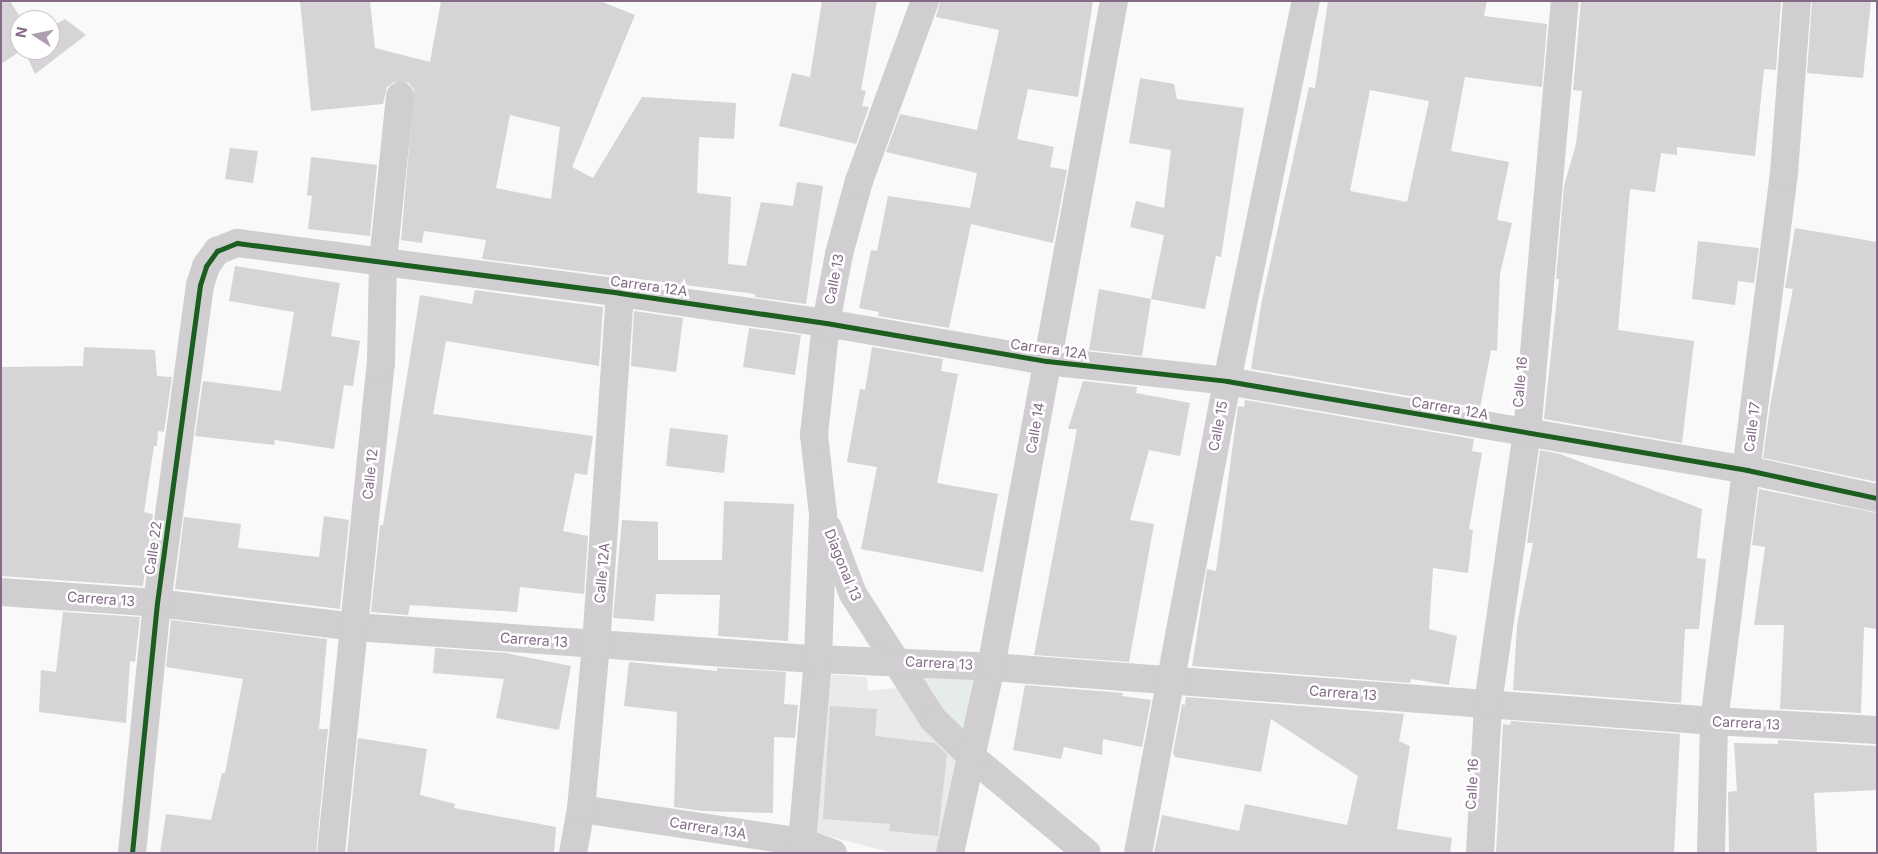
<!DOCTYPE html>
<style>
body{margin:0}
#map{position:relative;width:1878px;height:854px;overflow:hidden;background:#f9f9f9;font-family:Inter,sans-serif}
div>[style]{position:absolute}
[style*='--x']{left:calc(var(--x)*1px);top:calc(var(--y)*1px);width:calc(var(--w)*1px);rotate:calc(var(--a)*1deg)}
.built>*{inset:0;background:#ebe9ec}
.green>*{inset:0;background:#e6ebeb}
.building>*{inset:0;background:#d6d4d6}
.minor>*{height:28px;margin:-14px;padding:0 14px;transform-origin:14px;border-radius:14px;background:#d0ced0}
.cycleway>*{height:5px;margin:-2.5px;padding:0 2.5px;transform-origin:2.5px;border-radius:2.5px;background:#1b5e20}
span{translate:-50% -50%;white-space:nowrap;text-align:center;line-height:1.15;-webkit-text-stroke:5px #fff;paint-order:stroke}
.street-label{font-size:14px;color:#856a88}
.frame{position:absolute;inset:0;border:2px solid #856a88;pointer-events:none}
.north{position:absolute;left:10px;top:10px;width:50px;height:50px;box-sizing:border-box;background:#fff;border:1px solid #cec3cf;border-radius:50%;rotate:281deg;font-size:14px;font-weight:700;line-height:20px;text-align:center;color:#856a88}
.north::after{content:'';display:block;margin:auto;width:18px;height:22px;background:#ae9cb0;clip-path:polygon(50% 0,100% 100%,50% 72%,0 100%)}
</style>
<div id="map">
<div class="built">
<div style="clip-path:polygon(824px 674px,867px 677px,868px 691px,897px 688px,961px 763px,939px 853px,893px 853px,813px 832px)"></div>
</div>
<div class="green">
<div style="clip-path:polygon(895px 662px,991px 667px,972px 756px)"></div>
</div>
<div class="building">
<div style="clip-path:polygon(1px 1px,10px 1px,22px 20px,22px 50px,1px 64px)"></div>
<div style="clip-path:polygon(evenodd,300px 1px,370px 1px,375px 48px,430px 62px,441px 1px,600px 1px,635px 15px,572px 167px,593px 178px,642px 97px,736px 103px,734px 139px,699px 137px,697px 193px,731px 197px,728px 264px,746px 266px,761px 202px,793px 206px,797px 182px,823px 186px,806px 304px,755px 297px,755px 294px,482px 259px,486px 240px,424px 231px,422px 243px,401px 240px,414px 90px,409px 83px,394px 82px,387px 87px,383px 104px,311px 111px,300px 1px,510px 115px,560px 127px,551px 199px,496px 188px,510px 115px)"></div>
<div style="clip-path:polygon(822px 1px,877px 1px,861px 90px,866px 91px,862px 106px,869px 107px,856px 144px,779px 126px,792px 73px,810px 77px)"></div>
<div style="clip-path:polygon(940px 1px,1093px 1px,1078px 97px,1028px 89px,1017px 139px,1054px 147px,1050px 167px,1067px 170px,1053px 243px,971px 224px,949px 328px,878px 316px,879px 312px,859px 308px,871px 250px,877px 251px,888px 196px,970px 208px,977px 173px,886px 152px,900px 114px,977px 130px,999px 30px,936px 17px)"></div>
<div style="clip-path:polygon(evenodd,1328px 1px,1487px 1px,1484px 16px,1547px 24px,1542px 87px,1465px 77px,1451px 151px,1509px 162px,1497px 220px,1512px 223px,1500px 274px,1497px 351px,1491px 350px,1480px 408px,1251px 369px,1262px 300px,1309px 87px,1315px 88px,1328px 1px,1370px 90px,1429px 101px,1407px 202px,1350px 191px,1370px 90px)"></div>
<div style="clip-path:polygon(1581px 1px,1781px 1px,1776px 70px,1764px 69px,1755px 156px,1677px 147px,1677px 155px,1661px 153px,1655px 192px,1630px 189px,1618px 330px,1694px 341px,1682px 443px,1544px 419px,1559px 279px,1556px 279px,1564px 186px,1576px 144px,1582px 91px,1573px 90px)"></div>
<div style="clip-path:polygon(1812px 1px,1871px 1px,1863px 78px,1807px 73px)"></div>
<div style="clip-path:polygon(65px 19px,86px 35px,35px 74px,24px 50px,50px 50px,50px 28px)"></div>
<div style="clip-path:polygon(1140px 78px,1174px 84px,1177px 99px,1244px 108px,1221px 257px,1216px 256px,1205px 309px,1151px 299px,1164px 235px,1130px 227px,1136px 201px,1164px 208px,1171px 150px,1129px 143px)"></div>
<div style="clip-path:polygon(230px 148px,258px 151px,253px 183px,225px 179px)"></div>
<div style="clip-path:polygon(311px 157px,377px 165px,370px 236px,308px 229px,312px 196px,307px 195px)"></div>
<div style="clip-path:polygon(1795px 228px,1877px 242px,1877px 482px,1763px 458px,1771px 400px,1793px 289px,1785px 288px)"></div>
<div style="clip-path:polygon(1698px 241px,1759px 248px,1754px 283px,1738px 281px,1735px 305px,1692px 299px)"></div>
<div style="clip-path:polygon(235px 266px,340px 283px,331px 336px,360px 341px,353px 386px,344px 385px,334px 449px,275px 440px,274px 445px,195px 436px,203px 381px,281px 391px,294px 312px,229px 301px)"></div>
<div style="clip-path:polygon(1099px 289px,1151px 299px,1142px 356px,1089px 350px)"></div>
<div style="clip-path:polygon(475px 290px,603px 307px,599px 366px,446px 341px,433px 414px,593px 436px,587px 475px,575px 473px,563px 531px,588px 536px,584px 594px,520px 587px,517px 612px,410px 605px,408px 615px,371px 612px,380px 525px,383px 525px,420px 295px,472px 304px)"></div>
<div style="clip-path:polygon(634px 311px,683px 318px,676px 372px,631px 366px)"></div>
<div style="clip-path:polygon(749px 328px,801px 335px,795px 375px,743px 367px)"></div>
<div style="clip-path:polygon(84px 347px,155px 350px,157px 376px,172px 377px,164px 432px,158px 431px,157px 446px,154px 446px,144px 512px,153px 514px,143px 586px,1px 576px,1px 367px,83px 366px)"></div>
<div style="clip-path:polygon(872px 347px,943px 359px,941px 371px,958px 374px,937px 483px,998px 494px,983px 572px,861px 549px,877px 467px,847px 462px,860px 389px,865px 390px)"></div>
<div style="clip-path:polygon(1083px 381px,1137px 387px,1136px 393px,1190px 403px,1180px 456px,1149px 450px,1130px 520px,1154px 524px,1129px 662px,1034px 655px,1077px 429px,1068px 429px)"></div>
<div style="clip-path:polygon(1245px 400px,1474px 439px,1472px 451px,1482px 453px,1469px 529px,1473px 530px,1468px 573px,1433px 568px,1429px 629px,1457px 636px,1449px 685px,1411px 679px,1410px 683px,1192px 666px,1207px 569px,1216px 571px,1238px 406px,1244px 407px)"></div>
<div style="clip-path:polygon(670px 428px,728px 435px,724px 473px,666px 466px)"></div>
<div style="clip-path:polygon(1540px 450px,1560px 454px,1702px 509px,1697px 558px,1706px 559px,1699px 629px,1685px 629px,1681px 703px,1513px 690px,1517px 625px,1533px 543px,1527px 543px)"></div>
<div style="clip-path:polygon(1759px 489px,1877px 513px,1877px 629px,1864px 627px,1861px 713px,1780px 709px,1784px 625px,1754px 625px,1765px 547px,1752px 545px)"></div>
<div style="clip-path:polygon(724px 501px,794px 504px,788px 641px,718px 636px,720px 595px,656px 594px,654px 621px,613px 618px,622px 520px,658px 522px,658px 560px,722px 560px)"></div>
<div style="clip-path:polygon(324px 516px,349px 520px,340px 609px,175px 589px,184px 517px,241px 524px,238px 548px,319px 557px)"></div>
<div style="clip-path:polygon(63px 612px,140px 617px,135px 662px,130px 661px,126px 723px,39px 712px,41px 670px,56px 672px)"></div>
<div style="clip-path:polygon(171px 620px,327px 639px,319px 729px,328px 729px,316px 853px,160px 853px,166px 814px,211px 820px,222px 773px,225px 773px,243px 679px,166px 667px)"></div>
<div style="clip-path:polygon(435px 648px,506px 653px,571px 666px,559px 730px,496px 718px,504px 679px,433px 673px)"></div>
<div style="clip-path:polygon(629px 662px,717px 671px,717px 668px,786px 672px,784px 704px,798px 705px,795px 738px,774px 737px,773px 813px,703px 811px,674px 807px,677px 712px,624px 706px)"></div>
<div style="clip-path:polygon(1025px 685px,1123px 693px,1122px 696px,1151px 700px,1142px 747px,1103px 739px,1102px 755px,1064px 747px,1061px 759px,1013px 750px)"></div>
<div style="clip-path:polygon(1186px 697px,1404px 714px,1399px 741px,1410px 746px,1397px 829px,1452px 838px,1450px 853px,1154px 853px,1162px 815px,1239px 831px,1245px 804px,1347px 825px,1358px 776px,1271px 719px,1261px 772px,1175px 757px,1173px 753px,1182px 704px,1185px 705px)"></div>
<div style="clip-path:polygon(830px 706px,877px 709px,875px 736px,935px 743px,947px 754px,938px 836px,889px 831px,890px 824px,823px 819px)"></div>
<div style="clip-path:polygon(1511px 721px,1680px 734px,1674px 853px,1496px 853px,1503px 724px,1510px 725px)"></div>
<div style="clip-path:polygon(358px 738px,427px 749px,420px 795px,455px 804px,454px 808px,556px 827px,554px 853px,347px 853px)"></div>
<div style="clip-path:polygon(1778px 740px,1877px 746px,1877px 790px,1814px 793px,1817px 853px,1729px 853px,1728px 792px,1737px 791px,1734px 743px,1778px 744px)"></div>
</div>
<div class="minor">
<div style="--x:828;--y:528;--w:71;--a:69.3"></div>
<div style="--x:853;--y:594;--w:148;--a:57.4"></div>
<div style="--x:933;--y:719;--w:56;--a:44.3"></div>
<div style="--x:973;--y:758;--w:148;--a:39.8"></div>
<div style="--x:1;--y:592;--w:156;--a:4"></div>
<div style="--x:157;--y:603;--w:199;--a:6.9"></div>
<div style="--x:355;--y:627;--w:464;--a:4"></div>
<div style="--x:818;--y:659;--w:173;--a:2.6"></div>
<div style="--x:991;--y:667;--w:725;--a:4.27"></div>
<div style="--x:1714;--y:721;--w:163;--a:3.2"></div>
<div style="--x:581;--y:809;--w:223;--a:8.5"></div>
<div style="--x:802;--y:842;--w:33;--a:20"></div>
<div style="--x:802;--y:842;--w:184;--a:-85"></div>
<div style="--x:818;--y:659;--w:145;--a:-88"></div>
<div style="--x:823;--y:514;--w:80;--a:-96.5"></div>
<div style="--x:814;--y:435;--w:113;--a:-83.9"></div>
<div style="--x:826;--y:323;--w:70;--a:-79.3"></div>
<div style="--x:839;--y:254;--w:76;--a:-74.7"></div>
<div style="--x:859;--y:181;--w:192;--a:-69.9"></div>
<div style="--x:132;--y:853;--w:251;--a:-84.3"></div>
<div style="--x:157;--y:603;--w:321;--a:-82.3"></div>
<div style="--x:200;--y:285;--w:20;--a:-72"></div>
<div style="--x:206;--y:266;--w:19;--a:-54"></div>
<div style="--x:217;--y:251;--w:22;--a:-22"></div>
<div style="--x:237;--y:243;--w:386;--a:7.4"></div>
<div style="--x:620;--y:293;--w:208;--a:8.3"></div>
<div style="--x:826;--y:323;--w:224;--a:9.8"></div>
<div style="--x:1047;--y:361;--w:181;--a:6.3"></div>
<div style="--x:1227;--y:381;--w:528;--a:9.71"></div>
<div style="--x:1747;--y:470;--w:133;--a:12.2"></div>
<div style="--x:331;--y:853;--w:492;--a:-84.2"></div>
<div style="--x:381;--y:364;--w:103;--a:-88.9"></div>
<div style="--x:383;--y:261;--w:166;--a:-84.1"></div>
<div style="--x:573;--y:853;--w:45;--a:-79.7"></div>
<div style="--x:581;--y:809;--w:165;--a:-84.8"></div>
<div style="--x:596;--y:645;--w:353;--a:-86.1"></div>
<div style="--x:950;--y:853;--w:190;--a:-77.6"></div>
<div style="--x:991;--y:667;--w:677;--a:-79.54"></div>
<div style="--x:1138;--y:853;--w:480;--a:-79.3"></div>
<div style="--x:1227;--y:381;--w:388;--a:-78.3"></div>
<div style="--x:1480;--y:853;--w:150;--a:-86.9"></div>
<div style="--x:1488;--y:703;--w:273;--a:-81.8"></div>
<div style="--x:1527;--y:433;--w:434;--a:-85"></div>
<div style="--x:1711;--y:853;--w:132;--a:-88.7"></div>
<div style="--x:1714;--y:721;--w:552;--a:-82.72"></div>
<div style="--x:1784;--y:173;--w:172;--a:-85.7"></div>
</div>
<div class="cycleway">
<div style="--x:132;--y:853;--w:251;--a:-84.3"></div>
<div style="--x:157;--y:603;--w:321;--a:-82.3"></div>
<div style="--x:200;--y:285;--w:20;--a:-72"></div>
<div style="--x:206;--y:266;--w:19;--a:-54"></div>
<div style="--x:217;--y:251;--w:22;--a:-22"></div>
<div style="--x:237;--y:243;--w:386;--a:7.4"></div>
<div style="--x:620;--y:293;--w:208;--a:8.3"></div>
<div style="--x:826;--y:323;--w:224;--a:9.8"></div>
<div style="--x:1047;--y:361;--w:181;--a:6.3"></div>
<div style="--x:1227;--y:381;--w:528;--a:9.71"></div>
<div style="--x:1747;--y:470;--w:133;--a:12.2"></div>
</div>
<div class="street-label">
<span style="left:834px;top:279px;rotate:-79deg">Calle 13</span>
<span style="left:649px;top:286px;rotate:8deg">Carrera 12A</span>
<span style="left:1049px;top:349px;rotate:8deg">Carrera 12A</span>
<span style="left:1520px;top:382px;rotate:-85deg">Calle 16</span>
<span style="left:1450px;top:408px;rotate:10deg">Carrera 12A</span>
<span style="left:1218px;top:426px;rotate:-79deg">Calle 15</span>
<span style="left:1752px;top:427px;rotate:-83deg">Calle 17</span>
<span style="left:1035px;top:428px;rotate:-80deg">Calle 14</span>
<span style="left:370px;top:474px;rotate:-84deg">Calle 12</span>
<span style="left:153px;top:548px;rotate:-82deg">Calle 22</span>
<span style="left:843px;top:565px;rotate:68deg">Diagonal 13</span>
<span style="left:602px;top:573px;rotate:-85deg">Calle 12A</span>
<span style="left:101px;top:599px;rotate:4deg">Carrera 13</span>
<span style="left:534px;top:640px;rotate:4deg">Carrera 13</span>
<span style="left:939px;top:663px;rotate:3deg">Carrera 13</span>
<span style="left:1343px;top:693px;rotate:4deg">Carrera 13</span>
<span style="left:1746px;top:723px;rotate:3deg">Carrera 13</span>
<span style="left:1472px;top:784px;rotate:-87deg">Calle 16</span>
<span style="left:708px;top:828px;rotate:9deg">Carrera 13A</span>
</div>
<div class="frame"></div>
<div class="north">N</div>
</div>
